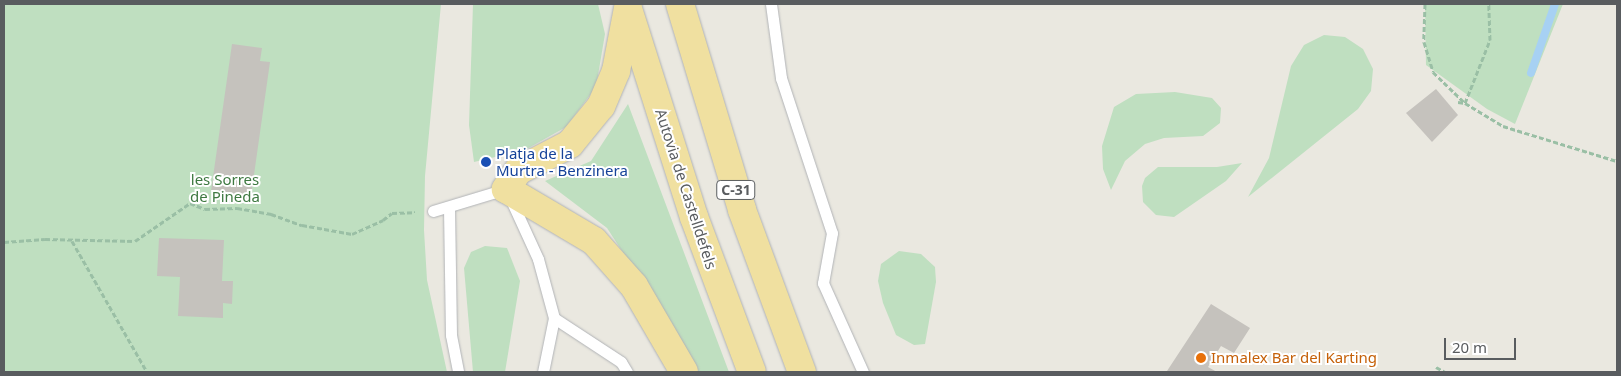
<!DOCTYPE html>
<style>
body{margin:0}
#map{position:relative;width:1621px;height:376px;overflow:hidden;background:#eae8e0;font-family:"Noto Sans",sans-serif}
div>[style]{position:absolute}
[style*='--x']{left:calc(var(--x)*1px);top:calc(var(--y)*1px);width:calc(var(--w)*1px);rotate:calc(var(--a)*1deg)}
.green>*{inset:0;background:#bfdfc0}
.stream>*{height:8px;margin:-4px;padding:0 4px;transform-origin:4px;border-radius:4px;background:#a7d1f3}
.building>*{inset:0;background:#c5c2bd}
.path>*{height:3px;margin-top:-1.5px;transform-origin:0;background:repeating-linear-gradient(90deg,#9abfa5 0 5px,transparent 0 7.5px)}
.roads{filter:drop-shadow(0 0 1px #b1b3b6) drop-shadow(0 0 1px #b1b3b6)}
.service>*{height:11px;margin:-5.5px;padding:0 5.5px;transform-origin:5.5px;border-radius:5.5px;background:#fff}
.trunk>*{height:28px;margin:-14px;padding:0 14px;transform-origin:14px;border-radius:14px;background:#f0e0a0}
.dots>*{width:14px;height:14px;translate:-50% -50%;box-sizing:border-box;border:2px solid #fff;border-radius:50%}
span{translate:-50% -50%;white-space:nowrap;text-align:center;line-height:1.15;-webkit-text-stroke:4px #fff;paint-order:stroke}
.shield-label span{padding:1px 4px;background:#fff;border:1px solid;border-radius:4px;-webkit-text-stroke-width:0}
.shield-label{font-size:14px;color:#595c5f;font-weight:700}
.transit-label{font-size:15px;color:#164399}
.left{translate:0 -50%;text-align:left}
.park-label{font-size:15px;color:#3e7941}
.street-label{font-size:15px;color:#595c5f}
.food-label{font-size:15px;color:#c56008}
.frame{position:absolute;inset:0;border:5px solid #595c5f;pointer-events:none}
.scale{position:absolute;left:1444px;top:338px;width:72px;height:22px;box-sizing:border-box;border:2px solid #595c5f;border-top:0;padding-left:6px;font-size:15px;line-height:18px;white-space:nowrap;color:#595c5f;-webkit-text-stroke:4px #fff;paint-order:stroke}
</style>
<div id="map">
<div class="green">
<div style="clip-path:polygon(4px 4px,441px 4px,425px 176px,424px 230px,427px 280px,447px 372px,4px 372px)"></div>
<div style="clip-path:polygon(473px 4px,598px 4px,605px 34px,596px 87px,566px 127px,525px 150px,474px 162px,469px 125px)"></div>
<div style="clip-path:polygon(1425px 4px,1563px 4px,1515px 124px,1487px 109px,1426px 65px)"></div>
<div style="clip-path:polygon(1324px 35px,1345px 37px,1363px 49px,1373px 69px,1371px 91px,1358px 109px,1248px 197px,1269px 158px,1291px 66px,1304px 45px)"></div>
<div style="clip-path:polygon(1175px 92px,1212px 98px,1221px 108px,1220px 123px,1203px 136px,1164px 138px,1145px 144px,1125px 161px,1111px 190px,1103px 169px,1102px 146px,1114px 107px,1136px 94px)"></div>
<div style="clip-path:polygon(628px 104px,729px 372px,691px 372px,637px 274px,607px 228px,545px 181px,591px 161px)"></div>
<div style="clip-path:polygon(1242px 163px,1226px 181px,1174px 217px,1156px 215px,1143px 202px,1142px 186px,1145px 178px,1158px 167px,1217px 167px)"></div>
<div style="clip-path:polygon(485px 246px,507px 248px,520px 281px,505px 372px,473px 372px,464px 268px,471px 252px)"></div>
<div style="clip-path:polygon(899px 251px,921px 254px,935px 267px,936px 282px,925px 344px,914px 345px,896px 335px,883px 303px,878px 281px,881px 264px)"></div>
</div>
<div class="stream">
<div style="--x:1531;--y:73;--w:73;--a:-70.8"></div>
</div>
<div class="building">
<div style="clip-path:polygon(232px 44px,262px 48px,260px 61px,270px 62px,251px 196px,211px 191px)"></div>
<div style="clip-path:polygon(1436px 89px,1458px 115px,1432px 142px,1406px 113px)"></div>
<div style="clip-path:polygon(159px 238px,224px 240px,222px 281px,233px 281px,232px 304px,223px 303px,223px 318px,178px 316px,180px 277px,157px 276px)"></div>
<div style="clip-path:polygon(1211px 304px,1250px 328px,1234px 353px,1221px 346px,1208px 367px,1217px 372px,1167px 371px)"></div>
</div>
<div class="path">
<div style="--x:1425;--y:4;--w:38;--a:92"></div>
<div style="--x:1424;--y:42;--w:31;--a:73"></div>
<div style="--x:1433;--y:72;--w:45;--a:44.1"></div>
<div style="--x:1465;--y:103;--w:44;--a:31.2"></div>
<div style="--x:1503;--y:126;--w:119;--a:17.1"></div>
<div style="--x:1458;--y:102;--w:7;--a:8"></div>
<div style="--x:1465;--y:103;--w:68;--a:-68.4"></div>
<div style="--x:1490;--y:40;--w:36;--a:-92"></div>
<div style="--x:72;--y:241;--w:151;--a:60.2"></div>
<div style="--x:4;--y:242;--w:41;--a:-4.2"></div>
<div style="--x:45;--y:239;--w:90;--a:1.3"></div>
<div style="--x:135;--y:241;--w:67;--a:-34.6"></div>
<div style="--x:190;--y:203;--w:16;--a:22"></div>
<div style="--x:205;--y:209;--w:32;--a:-2"></div>
<div style="--x:237;--y:208;--w:35;--a:10"></div>
<div style="--x:271;--y:214;--w:33;--a:20"></div>
<div style="--x:302;--y:225;--w:51;--a:10.2"></div>
<div style="--x:352;--y:234;--w:34;--a:-24"></div>
<div style="--x:383;--y:220;--w:11;--a:-38"></div>
<div style="--x:392;--y:213;--w:23;--a:-2"></div>
<div style="--x:1436;--y:367;--w:10;--a:29"></div>
</div>
<div class="roads">
<div class="service">
<div style="--x:771;--y:4;--w:75;--a:82.3"></div>
<div style="--x:781;--y:78;--w:163;--a:71.8"></div>
<div style="--x:832;--y:233;--w:51;--a:100.2"></div>
<div style="--x:823;--y:283;--w:98;--a:65.8"></div>
<div style="--x:449;--y:208;--w:127;--a:89.1"></div>
<div style="--x:451;--y:335;--w:38;--a:79"></div>
<div style="--x:433;--y:211;--w:76;--a:-16.8"></div>
<div style="--x:506;--y:189;--w:77;--a:65.4"></div>
<div style="--x:538;--y:259;--w:61;--a:74.8"></div>
<div style="--x:554;--y:318;--w:80;--a:33.3"></div>
<div style="--x:621;--y:362;--w:12;--a:59"></div>
<div style="--x:543;--y:372;--w:55;--a:-78.5"></div>
</div>
<div class="trunk">
<div style="--x:680;--y:4;--w:215;--a:73.2"></div>
<div style="--x:742;--y:210;--w:173;--a:69.7"></div>
<div style="--x:628;--y:8;--w:64;--a:100.8"></div>
<div style="--x:616;--y:71;--w:38;--a:113"></div>
<div style="--x:601;--y:106;--w:49;--a:129.2"></div>
<div style="--x:570;--y:144;--w:59;--a:152.6"></div>
<div style="--x:518;--y:171;--w:22;--a:124"></div>
<div style="--x:506;--y:189;--w:102;--a:30.6"></div>
<div style="--x:594;--y:241;--w:60;--a:48.4"></div>
<div style="--x:634;--y:286;--w:99;--a:59.8"></div>
<div style="--x:629;--y:12;--w:215;--a:72.4"></div>
<div style="--x:694;--y:217;--w:165;--a:69.5"></div>
</div>
</div>
<div class="dots">
<div style="left:486px;top:162px;background:#1a4fb4"></div>
<div style="left:1201px;top:358px;background:#e8710a"></div>
</div>
<div class="shield-label">
<span style="left:736px;top:190px">C-31</span>
</div>
<div class="transit-label">
<span class="left" style="left:496px;top:162px">Platja de la<br>Murtra - Benzinera</span>
</div>
<div class="park-label">
<span style="left:225px;top:188px">les Sorres<br>de Pineda</span>
</div>
<div class="street-label">
<span style="left:686px;top:189px;rotate:72deg">Autovia de Castelldefels</span>
</div>
<div class="food-label">
<span class="left" style="left:1211px;top:358px">Inmalex Bar del Karting</span>
</div>
<div class="frame"></div>
<div class="scale">20 m</div>
</div>
